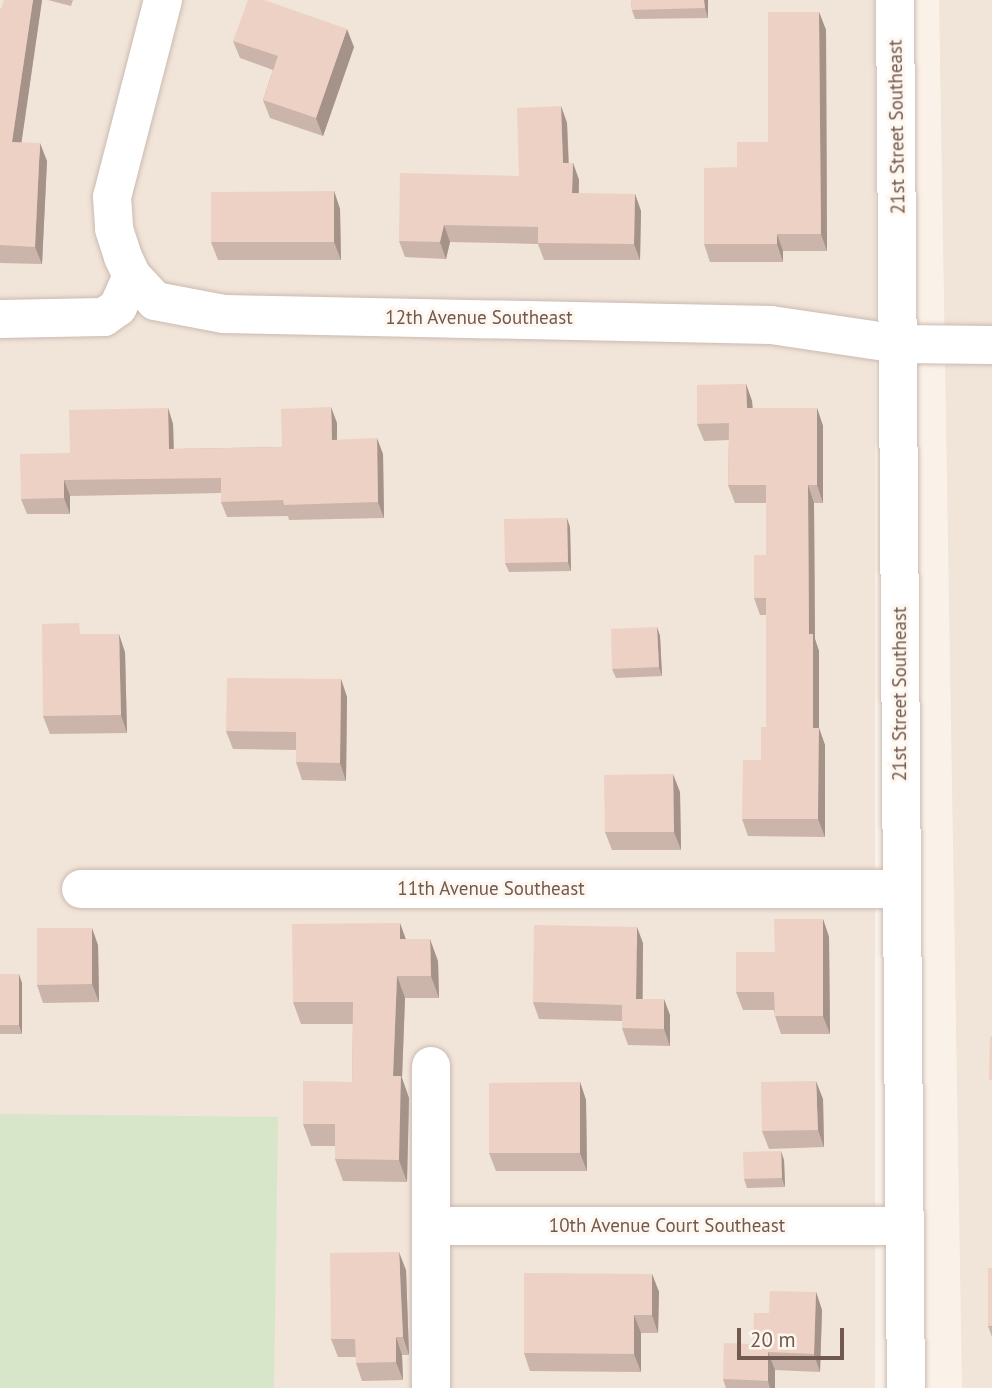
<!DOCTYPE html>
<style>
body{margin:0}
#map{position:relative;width:992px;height:1388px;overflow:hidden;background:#faf2e9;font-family:"PT Sans",sans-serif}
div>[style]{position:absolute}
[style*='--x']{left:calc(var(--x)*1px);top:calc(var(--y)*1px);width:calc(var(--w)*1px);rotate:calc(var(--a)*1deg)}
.residential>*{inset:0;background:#f1e4d8}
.green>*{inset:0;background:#d7e6c9}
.roads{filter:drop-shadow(0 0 2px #cbbab0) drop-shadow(0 0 2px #cbbab0)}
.minor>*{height:38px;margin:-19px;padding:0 19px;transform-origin:19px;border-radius:19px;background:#fff}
.wall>*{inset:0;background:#cbb4a9}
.shaded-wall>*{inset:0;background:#a59289}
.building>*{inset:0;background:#ecd1c4}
span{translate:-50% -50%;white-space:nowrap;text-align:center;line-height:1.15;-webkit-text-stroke:6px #fdf7ef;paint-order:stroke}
.street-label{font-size:19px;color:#725950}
.scale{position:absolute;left:737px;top:1328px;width:107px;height:32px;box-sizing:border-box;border:4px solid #725950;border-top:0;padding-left:9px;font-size:21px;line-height:24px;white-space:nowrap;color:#725950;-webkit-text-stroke:5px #fdf7ef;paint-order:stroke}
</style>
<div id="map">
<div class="residential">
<div style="clip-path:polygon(0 0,875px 0,875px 1388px,0 1388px)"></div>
<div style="clip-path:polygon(939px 0,992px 0,992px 1388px,962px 1388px)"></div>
</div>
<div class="green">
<div style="clip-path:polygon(0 1114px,278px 1117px,274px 1388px,0 1388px)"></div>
</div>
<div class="roads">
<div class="minor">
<div style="--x:163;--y:0;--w:203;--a:104.5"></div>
<div style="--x:112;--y:197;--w:32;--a:86"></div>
<div style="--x:114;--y:229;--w:29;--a:72"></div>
<div style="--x:123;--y:257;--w:21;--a:65"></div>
<div style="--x:132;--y:276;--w:34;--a:47"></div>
<div style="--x:155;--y:301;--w:70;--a:10.7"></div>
<div style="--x:224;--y:314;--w:547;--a:1.15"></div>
<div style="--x:771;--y:325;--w:129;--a:8.4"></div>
<div style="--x:899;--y:344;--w:93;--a:0.6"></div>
<div style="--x:895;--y:0;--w:1388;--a:89.55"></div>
<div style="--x:0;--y:319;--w:104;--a:-1.1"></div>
<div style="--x:104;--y:317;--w:17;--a:-36"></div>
<div style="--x:118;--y:307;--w:34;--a:-66"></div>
<div style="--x:81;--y:889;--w:820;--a:0"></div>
<div style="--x:431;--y:1066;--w:322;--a:90"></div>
<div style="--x:431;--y:1226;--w:472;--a:0"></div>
</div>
</div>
<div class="wall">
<div style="clip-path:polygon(42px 0,21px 142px,47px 161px,42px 264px,0 263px,0 9px)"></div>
<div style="clip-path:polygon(48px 0,73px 0,71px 6px)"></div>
<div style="clip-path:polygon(631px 0,708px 0,708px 18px,635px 19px,632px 10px)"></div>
<div style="clip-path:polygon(819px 12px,826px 30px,827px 251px,783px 251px,783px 262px,710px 262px,704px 244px,737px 167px,768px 142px)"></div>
<div style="clip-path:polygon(233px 41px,354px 47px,323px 136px,270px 118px,263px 100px,273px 70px,240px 58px)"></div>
<div style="clip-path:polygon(561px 106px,567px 123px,569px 163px,573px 163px,579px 180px,579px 194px,635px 194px,641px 211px,640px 260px,544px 260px,538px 244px,450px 242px,446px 259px,405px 257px,399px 241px,519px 176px)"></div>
<div style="clip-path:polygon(334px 191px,340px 209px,341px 260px,218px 260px,211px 242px)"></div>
<div style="clip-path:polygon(746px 384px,752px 401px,753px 408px,817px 408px,823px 426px,823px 503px,814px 503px,815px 639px,819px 651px,819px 728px,825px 745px,825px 837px,748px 836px,742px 819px,761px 760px,766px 727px,766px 615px,760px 615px,754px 598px,766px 555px,766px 503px,735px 503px,728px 485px,729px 440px,704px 441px,697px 424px)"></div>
<div style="clip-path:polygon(168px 408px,173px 424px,174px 449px,282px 447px,337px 423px,337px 440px,383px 454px,384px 518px,289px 520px,288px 516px,227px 517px,221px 502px,221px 493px,70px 496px,70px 514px,27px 514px,21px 499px,70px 453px)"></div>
<div style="clip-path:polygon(570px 527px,571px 571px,509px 572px,505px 563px)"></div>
<div style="clip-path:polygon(657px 627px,660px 636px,662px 676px,616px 678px,612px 669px)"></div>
<div style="clip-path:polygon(83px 634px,125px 652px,127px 733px,50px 734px,43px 716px)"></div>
<div style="clip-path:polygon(341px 679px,347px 697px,346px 781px,302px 780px,296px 762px,296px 750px,233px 749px,226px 731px)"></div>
<div style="clip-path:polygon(680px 792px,681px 850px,612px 850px,605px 832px)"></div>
<div style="clip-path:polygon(823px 919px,829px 937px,830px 1034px,781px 1034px,775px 1016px,774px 1010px,743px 1010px,736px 992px,775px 952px)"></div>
<div style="clip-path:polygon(406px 939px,438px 961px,439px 998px,405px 998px,402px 1078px,409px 1098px,407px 1182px,343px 1181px,335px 1159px,335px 1146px,311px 1146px,303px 1124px,352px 1082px,353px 1024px,301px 1024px,293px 1002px)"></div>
<div style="clip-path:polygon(643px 943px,643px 999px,670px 1015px,670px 1046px,628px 1045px,622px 1028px,622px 1021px,539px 1019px,533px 1002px)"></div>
<div style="clip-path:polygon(98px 945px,99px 1002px,43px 1003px,37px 985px)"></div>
<div style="clip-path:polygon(0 974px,22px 983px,22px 1034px,0 1034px)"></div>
<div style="clip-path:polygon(580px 1082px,586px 1100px,587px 1171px,496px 1171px,489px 1153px)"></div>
<div style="clip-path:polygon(823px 1099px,824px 1147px,769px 1149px,762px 1131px)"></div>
<div style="clip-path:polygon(784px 1160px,785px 1187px,747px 1188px,744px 1179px)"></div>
<div style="clip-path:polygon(992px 1268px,992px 1337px,988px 1326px)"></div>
<div style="clip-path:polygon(406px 1270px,409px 1355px,402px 1355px,403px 1380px,362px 1381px,356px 1363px,356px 1357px,338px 1357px,331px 1339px)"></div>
<div style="clip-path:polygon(652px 1274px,659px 1292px,658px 1333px,641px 1333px,641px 1372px,530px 1371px,524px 1353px)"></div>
<div style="clip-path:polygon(816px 1292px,822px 1310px,820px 1372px,775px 1370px,775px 1388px,726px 1388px,723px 1379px,753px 1344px,769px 1313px)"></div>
</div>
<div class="shaded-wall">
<div style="clip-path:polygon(33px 0,42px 0,19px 160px,12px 142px)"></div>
<div style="clip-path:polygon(704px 0,708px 0,708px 18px,705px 8px)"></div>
<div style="clip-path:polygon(819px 12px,826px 30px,827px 251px,821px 234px)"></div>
<div style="clip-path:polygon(347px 29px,354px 47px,323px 136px,316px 118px)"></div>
<div style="clip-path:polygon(561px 106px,567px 123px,569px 180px,563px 163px)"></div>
<div style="clip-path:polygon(40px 143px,47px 161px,42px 264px,35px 247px)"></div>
<div style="clip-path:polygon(573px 163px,579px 180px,578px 210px,572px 193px)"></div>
<div style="clip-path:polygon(334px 191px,340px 209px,341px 260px,334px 242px)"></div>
<div style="clip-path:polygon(635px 194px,641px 211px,640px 260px,634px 244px)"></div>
<div style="clip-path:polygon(444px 225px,450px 242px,446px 259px,440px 242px)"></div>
<div style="clip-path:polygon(777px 234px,783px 251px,783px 262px,777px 244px)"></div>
<div style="clip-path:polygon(746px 384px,752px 401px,753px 425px,747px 408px)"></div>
<div style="clip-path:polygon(331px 407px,337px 423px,337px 456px,332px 440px)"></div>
<div style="clip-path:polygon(168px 408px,173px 424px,174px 465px,169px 449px)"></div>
<div style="clip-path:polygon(817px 408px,823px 426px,823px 503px,817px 485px)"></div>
<div style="clip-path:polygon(377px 438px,383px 454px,384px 518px,378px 502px)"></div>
<div style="clip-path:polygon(64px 480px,70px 496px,70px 514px,64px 498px)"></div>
<div style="clip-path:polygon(808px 485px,814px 503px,815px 639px,819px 651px,819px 728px,825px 745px,825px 837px,818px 819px,813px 728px,809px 634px)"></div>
<div style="clip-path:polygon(567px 518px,570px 527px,571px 571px,568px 562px)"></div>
<div style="clip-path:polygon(657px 627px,660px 636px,662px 676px,659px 667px)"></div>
<div style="clip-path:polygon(119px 634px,125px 652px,127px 733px,121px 715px)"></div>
<div style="clip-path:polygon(341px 679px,347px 697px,346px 781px,340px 763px)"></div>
<div style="clip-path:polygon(673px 774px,680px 792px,681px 850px,674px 832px)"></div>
<div style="clip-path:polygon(823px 919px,829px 937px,830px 1034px,823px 1016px)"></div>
<div style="clip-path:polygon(400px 923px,408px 945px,400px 939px)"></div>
<div style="clip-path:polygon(637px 927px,643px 943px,642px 1015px,636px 999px)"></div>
<div style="clip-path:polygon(92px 928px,98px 945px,99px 1002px,92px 984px)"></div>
<div style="clip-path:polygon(430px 939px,438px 961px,439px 998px,431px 976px)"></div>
<div style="clip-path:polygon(19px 974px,22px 983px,22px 1034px,19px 1025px)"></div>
<div style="clip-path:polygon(397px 976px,405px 998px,402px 1078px,409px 1098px,407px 1182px,399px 1160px,393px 1076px)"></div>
<div style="clip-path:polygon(664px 999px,670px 1015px,670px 1046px,664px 1029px)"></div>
<div style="clip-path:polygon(816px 1081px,823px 1099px,824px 1147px,818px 1130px)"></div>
<div style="clip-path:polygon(580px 1082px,586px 1100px,587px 1171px,580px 1153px)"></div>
<div style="clip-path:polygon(781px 1151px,784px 1160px,785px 1187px,782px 1178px)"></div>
<div style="clip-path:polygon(399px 1252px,406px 1270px,409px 1355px,403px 1337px)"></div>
<div style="clip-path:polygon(652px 1274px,659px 1292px,658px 1333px,652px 1315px)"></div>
<div style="clip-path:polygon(816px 1292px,822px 1310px,820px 1372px,814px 1354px)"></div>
<div style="clip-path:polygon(634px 1315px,641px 1333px,641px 1372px,634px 1354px)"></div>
<div style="clip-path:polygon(396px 1337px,402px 1355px,403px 1380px,396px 1362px)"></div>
<div style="clip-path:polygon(768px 1352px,775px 1370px,775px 1388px,770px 1388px,768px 1381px)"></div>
</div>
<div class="building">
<div style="clip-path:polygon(4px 0,33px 0,12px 142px,40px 143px,35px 247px,0 245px,0 9px,1px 10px)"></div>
<div style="clip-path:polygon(248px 0,264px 0,347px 29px,316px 118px,263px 100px,278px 56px,233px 41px)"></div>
<div style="clip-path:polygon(631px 0,704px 0,705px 8px,632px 10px)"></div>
<div style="clip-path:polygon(768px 12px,819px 12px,821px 234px,777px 234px,777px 244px,704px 244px,704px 168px,737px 167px,737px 142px,768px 142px)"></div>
<div style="clip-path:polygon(561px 106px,563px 163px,573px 163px,572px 193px,635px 194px,634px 244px,538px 243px,538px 227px,444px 225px,440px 242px,399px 241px,400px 173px,519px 176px,517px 108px)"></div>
<div style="clip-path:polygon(334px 191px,334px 242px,211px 242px,211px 192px)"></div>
<div style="clip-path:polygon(746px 384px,747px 408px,817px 408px,817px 485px,808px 485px,809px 634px,813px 634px,813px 728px,819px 728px,818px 819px,742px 819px,743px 760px,761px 760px,761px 727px,766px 727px,766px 598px,754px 598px,754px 555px,766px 555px,766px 485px,728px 485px,729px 423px,697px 424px,697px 385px)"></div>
<div style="clip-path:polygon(331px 407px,332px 440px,377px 438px,378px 502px,284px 505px,283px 500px,221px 502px,221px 478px,64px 480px,64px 498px,21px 499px,20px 454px,70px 453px,69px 410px,168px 408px,169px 449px,282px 447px,281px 409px)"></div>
<div style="clip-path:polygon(567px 518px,568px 562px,505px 563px,504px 519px)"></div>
<div style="clip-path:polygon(79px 623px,80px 634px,119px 634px,121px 715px,43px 716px,42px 624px)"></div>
<div style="clip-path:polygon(657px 627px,659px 667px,612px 669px,611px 629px)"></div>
<div style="clip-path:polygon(227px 678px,341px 679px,340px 763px,296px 762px,296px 732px,226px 731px)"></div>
<div style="clip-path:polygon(673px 774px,674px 832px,605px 832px,604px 775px)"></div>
<div style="clip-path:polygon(774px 919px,823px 919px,823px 1016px,775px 1016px,774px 992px,736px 992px,736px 952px,775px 952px)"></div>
<div style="clip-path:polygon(400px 923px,400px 939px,430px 939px,431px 976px,397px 976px,393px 1076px,401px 1076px,399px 1160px,335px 1159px,335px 1124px,303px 1124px,303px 1081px,352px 1082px,353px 1002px,293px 1002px,292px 924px)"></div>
<div style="clip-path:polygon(534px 925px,637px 927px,636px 999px,664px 999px,664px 1029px,622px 1028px,622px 1005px,533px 1002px)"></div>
<div style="clip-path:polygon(37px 928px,92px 928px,92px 984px,37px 985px)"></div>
<div style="clip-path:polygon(0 974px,19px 974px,19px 1025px,0 1025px)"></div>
<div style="clip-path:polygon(990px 1036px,992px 1037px,992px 1080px,989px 1080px)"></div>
<div style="clip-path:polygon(816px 1081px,818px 1130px,762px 1131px,761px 1082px)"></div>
<div style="clip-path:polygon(580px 1082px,580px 1153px,489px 1153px,489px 1083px)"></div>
<div style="clip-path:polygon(781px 1151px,782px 1178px,744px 1179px,743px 1152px)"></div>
<div style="clip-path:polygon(399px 1252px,403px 1337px,396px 1337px,396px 1362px,356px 1363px,355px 1339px,331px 1339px,330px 1253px)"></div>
<div style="clip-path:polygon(988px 1268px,992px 1268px,992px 1326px,988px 1326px)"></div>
<div style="clip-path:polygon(524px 1273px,652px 1274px,652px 1315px,634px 1315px,634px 1354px,524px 1353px)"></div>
<div style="clip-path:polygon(770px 1291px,816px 1292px,814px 1354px,768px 1352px,768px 1381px,723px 1379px,724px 1343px,753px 1344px,754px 1313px,769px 1313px)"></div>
</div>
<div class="street-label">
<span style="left:897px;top:127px;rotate:-91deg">21st Street Southeast</span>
<span style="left:479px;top:318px">12th Avenue Southeast</span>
<span style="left:900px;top:694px;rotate:-90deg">21st Street Southeast</span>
<span style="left:491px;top:889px">11th Avenue Southeast</span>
<span style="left:667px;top:1226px">10th Avenue Court Southeast</span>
</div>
<div class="scale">20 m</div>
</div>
